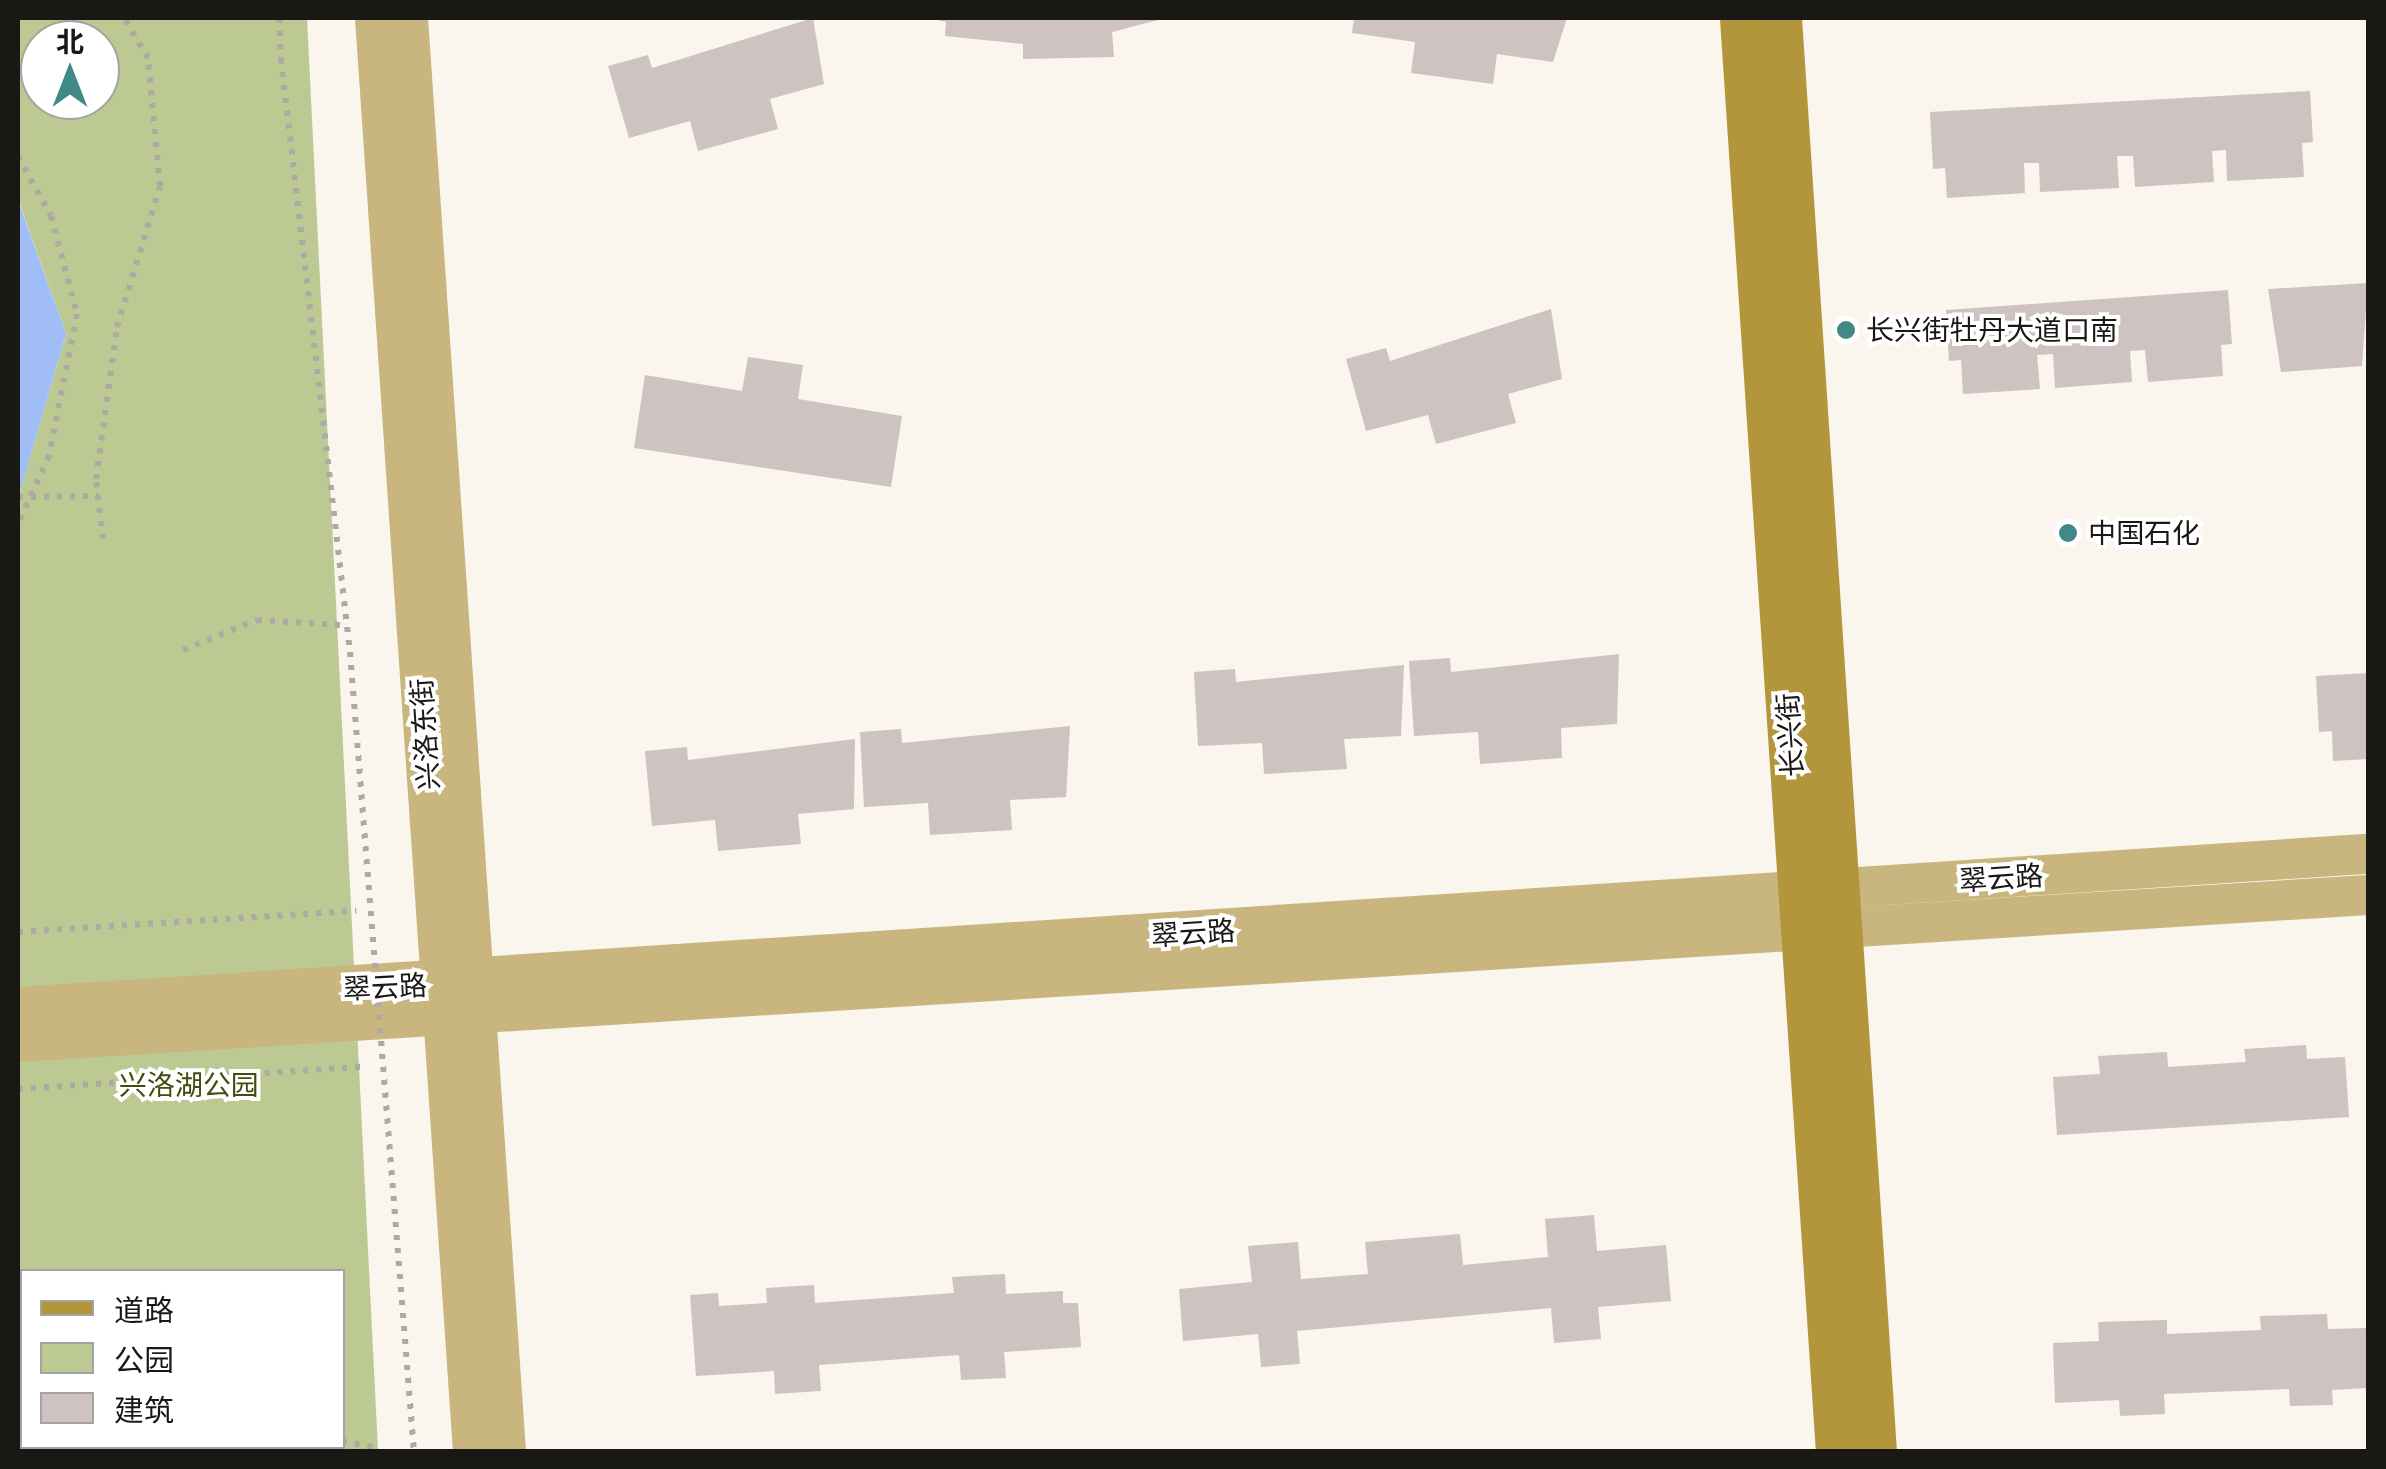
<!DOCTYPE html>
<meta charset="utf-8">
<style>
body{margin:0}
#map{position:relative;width:2386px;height:1469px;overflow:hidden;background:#faf5ed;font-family:Quicksand,"Noto Sans SC",sans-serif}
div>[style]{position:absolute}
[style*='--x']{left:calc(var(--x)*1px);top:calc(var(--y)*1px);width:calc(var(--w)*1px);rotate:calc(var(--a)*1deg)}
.green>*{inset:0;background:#bcc993}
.water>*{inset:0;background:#a1bdf5}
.building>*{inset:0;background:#cec3c0}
.path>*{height:6px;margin-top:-3px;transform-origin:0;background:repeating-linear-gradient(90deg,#ada9a3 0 5px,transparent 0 13px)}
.tertiary>*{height:40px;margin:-20px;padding:0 20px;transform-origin:20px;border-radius:20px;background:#c9b67f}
.secondary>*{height:45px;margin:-22.5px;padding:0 22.5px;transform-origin:22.5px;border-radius:22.5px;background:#b3963b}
.path-bridge>*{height:6px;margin-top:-3px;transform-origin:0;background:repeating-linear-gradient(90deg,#ada9a3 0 5px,transparent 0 13px)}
.dots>*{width:28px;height:28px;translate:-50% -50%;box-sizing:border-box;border:5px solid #fff;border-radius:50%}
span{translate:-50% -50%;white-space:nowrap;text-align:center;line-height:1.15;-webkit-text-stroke:8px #fff;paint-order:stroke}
.poi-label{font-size:28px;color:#1a1815}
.left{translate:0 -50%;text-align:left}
.street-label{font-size:28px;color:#1a1815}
.park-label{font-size:28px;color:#414c0f}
.frame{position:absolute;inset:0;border:20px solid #1a1815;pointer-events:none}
.legend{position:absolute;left:20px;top:1269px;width:325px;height:180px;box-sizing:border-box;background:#fff;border:2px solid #a3a3a1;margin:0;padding:12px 18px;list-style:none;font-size:30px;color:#1a1815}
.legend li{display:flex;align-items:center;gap:20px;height:50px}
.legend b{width:50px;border:2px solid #a3a3a1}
.north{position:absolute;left:20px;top:20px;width:100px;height:100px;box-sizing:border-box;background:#fff;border:2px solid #a3a3a1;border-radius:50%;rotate:0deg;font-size:28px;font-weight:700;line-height:40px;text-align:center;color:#1a1815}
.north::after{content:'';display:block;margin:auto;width:35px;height:45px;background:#418986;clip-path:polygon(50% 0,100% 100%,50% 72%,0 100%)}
</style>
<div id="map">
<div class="green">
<div style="clip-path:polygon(evenodd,18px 18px,307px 18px,378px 1451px,18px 1451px,18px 499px,66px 334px,18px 199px,18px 18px,40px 40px,100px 40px,100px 100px,40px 100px,40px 40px,18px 18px,22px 1272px,342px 1272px,342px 1446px,22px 1446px,22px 1272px)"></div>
</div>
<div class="water">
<div style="clip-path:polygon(18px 200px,66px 334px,18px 499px,18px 199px)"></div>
</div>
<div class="building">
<div style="clip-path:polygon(813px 18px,824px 84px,770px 99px,778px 129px,698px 151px,690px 121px,629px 138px,608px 66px,648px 55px,652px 68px)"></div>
<div style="clip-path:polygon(929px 18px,1161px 18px,1162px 19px,1112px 32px,1114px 57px,1023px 59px,1023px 44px,945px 36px,946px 22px)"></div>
<div style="clip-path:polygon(1354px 18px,1567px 18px,1553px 62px,1497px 54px,1493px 84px,1411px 73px,1415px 42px,1352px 33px)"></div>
<div style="clip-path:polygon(2310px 91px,2313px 142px,2302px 143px,2304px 177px,2227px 181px,2226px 150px,2212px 151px,2214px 182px,2135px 187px,2133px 156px,2117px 156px,2119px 188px,2040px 192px,2039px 163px,2024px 163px,2025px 193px,1947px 198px,1945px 168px,1933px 169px,1930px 112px)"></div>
<div style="clip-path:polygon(2368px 283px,2362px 366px,2281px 372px,2268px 289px)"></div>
<div style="clip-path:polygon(2228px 290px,2232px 344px,2221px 345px,2223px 376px,2148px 382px,2145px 350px,2130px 351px,2132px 382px,2055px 388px,2053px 354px,2037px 355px,2040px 389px,1963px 394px,1961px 360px,1949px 361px,1946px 310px)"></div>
<div style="clip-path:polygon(1551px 309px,1562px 379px,1508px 394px,1516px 423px,1436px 444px,1428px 415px,1366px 431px,1346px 359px,1386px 348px,1390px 361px)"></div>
<div style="clip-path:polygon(748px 357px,803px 365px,798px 399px,902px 416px,891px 487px,634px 448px,645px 375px,742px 391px)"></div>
<div style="clip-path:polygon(1619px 654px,1617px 724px,1561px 728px,1562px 758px,1480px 764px,1478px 732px,1414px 736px,1409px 661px,1450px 658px,1451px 672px)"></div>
<div style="clip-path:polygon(1404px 665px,1401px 736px,1344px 739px,1347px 769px,1264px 774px,1262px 743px,1198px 746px,1194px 672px,1235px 669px,1236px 682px)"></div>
<div style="clip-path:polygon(2368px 673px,2368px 759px,2333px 761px,2332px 731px,2319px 732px,2316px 676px)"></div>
<div style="clip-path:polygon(1070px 726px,1066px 797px,1010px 800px,1012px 830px,930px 835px,928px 803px,864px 807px,860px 732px,901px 729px,902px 743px)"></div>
<div style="clip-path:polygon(855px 739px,854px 809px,798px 814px,801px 844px,718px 851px,715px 820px,652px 826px,645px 751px,687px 747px,688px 760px)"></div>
<div style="clip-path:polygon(2306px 1045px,2307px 1059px,2345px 1057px,2349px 1117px,2057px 1135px,2053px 1077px,2100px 1074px,2098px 1056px,2167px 1052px,2168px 1067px,2246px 1062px,2244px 1049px)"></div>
<div style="clip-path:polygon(1594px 1215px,1597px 1251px,1666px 1245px,1671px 1301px,1598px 1307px,1601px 1339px,1554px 1343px,1551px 1308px,1297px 1331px,1300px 1364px,1261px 1367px,1258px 1334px,1183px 1341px,1179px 1289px,1252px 1282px,1248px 1246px,1298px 1242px,1301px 1279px,1368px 1274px,1365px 1242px,1460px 1234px,1463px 1265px,1548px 1257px,1545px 1219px)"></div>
<div style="clip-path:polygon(1005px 1274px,1006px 1294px,1063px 1291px,1063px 1303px,1078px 1303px,1081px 1347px,1004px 1352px,1006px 1378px,961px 1380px,959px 1355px,819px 1365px,821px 1391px,775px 1394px,774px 1371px,696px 1376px,690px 1295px,718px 1293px,719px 1306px,767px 1303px,766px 1288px,814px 1285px,815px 1303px,954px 1293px,952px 1277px)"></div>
<div style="clip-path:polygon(2327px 1314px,2328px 1329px,2368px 1328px,2368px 1388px,2332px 1390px,2333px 1405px,2290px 1406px,2289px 1389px,2164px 1394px,2165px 1414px,2120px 1416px,2119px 1400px,2055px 1403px,2053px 1343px,2099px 1341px,2098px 1322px,2167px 1320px,2167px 1334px,2261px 1330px,2260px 1316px)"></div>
</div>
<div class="path">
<div style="--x:279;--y:18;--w:41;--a:87.2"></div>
<div style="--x:18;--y:156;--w:68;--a:61.2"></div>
<div style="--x:51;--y:216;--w:101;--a:75.1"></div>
<div style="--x:77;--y:314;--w:145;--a:101.2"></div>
<div style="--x:49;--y:456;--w:75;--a:114.5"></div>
<div style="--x:18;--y:497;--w:80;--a:-0.7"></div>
<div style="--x:103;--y:539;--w:60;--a:-96.7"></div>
<div style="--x:96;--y:479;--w:153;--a:-82.1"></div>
<div style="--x:117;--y:327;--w:147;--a:-73"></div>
<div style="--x:160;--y:186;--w:129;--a:-95.4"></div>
<div style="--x:148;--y:58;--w:47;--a:-121"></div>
<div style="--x:183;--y:650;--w:80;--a:-22.1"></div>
<div style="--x:257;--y:620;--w:83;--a:3.4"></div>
<div style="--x:18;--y:932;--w:339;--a:-3.6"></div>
<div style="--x:18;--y:1089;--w:344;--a:-3.7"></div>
<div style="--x:18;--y:1329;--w:4;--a:27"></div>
<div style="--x:342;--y:1441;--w:37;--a:11"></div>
</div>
<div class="tertiary">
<div style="--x:375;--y:18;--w:1437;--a:86.09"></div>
<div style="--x:408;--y:18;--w:1437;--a:86.09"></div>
<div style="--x:18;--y:1007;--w:2355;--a:-3.73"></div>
<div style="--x:18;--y:1042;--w:2355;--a:-3.58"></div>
</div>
<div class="secondary">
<div style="--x:1742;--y:18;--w:1437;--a:86.17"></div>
<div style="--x:1779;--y:18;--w:1437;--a:86.21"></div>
</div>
<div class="path-bridge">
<div style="--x:281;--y:59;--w:597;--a:83.36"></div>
<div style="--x:350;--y:652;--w:803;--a:85.43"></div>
</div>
<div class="dots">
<div style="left:1846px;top:330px;background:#418986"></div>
<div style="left:2068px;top:533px;background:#418986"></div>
</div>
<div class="poi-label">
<span class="left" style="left:1866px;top:330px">长兴街牡丹大道口南</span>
<span class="left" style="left:2088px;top:533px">中国石化</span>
</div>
<div class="street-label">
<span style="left:425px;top:734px;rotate:-94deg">兴洛东街</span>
<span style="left:1790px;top:735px;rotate:-94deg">长兴街</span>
<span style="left:2001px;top:878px;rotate:-4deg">翠云路</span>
<span style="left:1193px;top:933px;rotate:-4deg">翠云路</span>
<span style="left:385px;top:987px;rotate:-3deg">翠云路</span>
</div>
<div class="park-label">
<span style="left:189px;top:1085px">兴洛湖公园</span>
</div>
<div class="frame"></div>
<ul class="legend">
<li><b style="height:12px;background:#b3963b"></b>道路</li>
<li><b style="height:28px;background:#bcc993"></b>公园</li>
<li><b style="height:28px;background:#cec3c0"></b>建筑</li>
</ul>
<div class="north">北</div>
</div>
